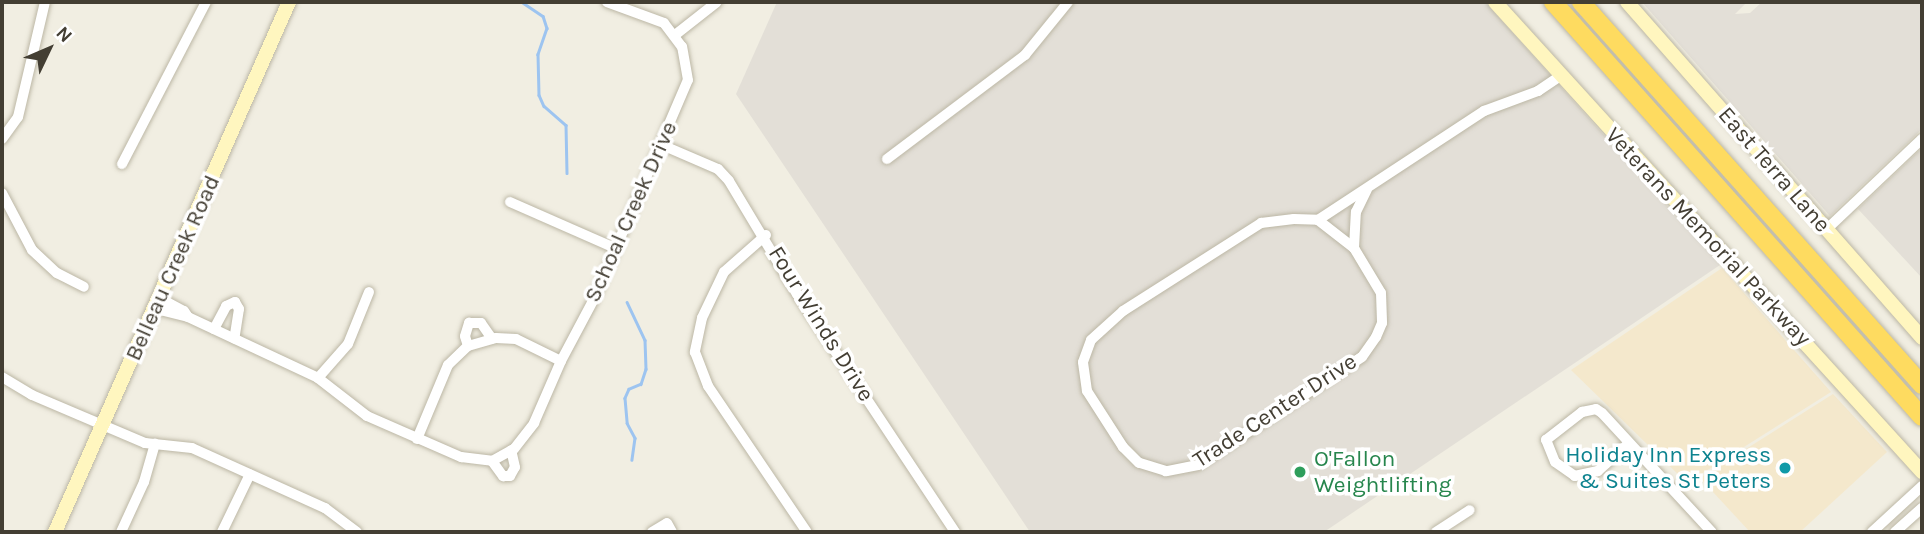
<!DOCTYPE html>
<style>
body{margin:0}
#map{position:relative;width:1924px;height:534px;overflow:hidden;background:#f1eee2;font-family:Karla,sans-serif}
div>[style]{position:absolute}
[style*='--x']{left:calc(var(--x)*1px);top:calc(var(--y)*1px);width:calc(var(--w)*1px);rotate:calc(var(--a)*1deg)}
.commercial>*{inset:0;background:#f4e8cc}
.industrial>*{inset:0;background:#e3dfd7}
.stream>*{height:2.5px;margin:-1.25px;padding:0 1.25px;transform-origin:1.25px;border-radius:1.25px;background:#9dc4f0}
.roads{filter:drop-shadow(0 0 2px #bcb7a5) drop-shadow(0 0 2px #bcb7a5)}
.street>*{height:10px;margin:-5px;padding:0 5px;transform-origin:5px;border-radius:5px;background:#fff}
.secondary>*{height:14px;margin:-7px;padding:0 7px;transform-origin:7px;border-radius:7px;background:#fff6bf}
.highway>*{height:18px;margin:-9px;padding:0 9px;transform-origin:9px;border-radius:9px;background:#fedb60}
.dots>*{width:19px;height:19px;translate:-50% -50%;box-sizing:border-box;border:4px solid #fff;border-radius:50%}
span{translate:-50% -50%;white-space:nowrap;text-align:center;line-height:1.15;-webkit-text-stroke:7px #fff;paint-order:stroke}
.street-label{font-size:23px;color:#433e33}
.culture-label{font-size:23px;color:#0d838f}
.right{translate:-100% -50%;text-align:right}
.leisure-label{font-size:23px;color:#27864d}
.left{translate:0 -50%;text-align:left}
.frame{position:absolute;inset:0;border:4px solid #433e33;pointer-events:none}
.north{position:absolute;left:14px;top:14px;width:70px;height:70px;-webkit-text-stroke:5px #fff;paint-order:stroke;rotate:46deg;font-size:19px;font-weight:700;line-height:28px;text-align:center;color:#433e33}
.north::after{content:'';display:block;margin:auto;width:24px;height:32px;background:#433e33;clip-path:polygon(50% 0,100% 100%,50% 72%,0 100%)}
</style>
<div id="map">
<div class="commercial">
<div style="clip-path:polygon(1722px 268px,1831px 392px,1687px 483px,1571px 370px)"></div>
<div style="clip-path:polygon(1833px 394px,1887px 452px,1800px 532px,1750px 532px,1700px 478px)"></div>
</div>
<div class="industrial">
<div style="clip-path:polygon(777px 2px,1485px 2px,1720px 265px,1324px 532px,1030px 532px,736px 94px)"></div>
<div style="clip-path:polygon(1642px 2px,1747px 2px,1735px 14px,1750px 13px,1762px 2px,1922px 2px,1922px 129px,1830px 216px)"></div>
<div style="clip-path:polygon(1922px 148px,1922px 278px,1858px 209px)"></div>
</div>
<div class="stream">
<div style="--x:522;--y:2;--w:25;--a:34"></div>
<div style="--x:543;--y:16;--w:13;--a:72"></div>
<div style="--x:547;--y:28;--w:28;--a:109"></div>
<div style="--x:538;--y:54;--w:41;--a:88.6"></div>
<div style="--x:539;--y:95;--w:12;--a:66"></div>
<div style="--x:544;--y:106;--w:29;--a:41"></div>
<div style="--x:566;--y:125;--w:48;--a:88.8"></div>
<div style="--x:627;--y:302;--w:42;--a:64.7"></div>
<div style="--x:645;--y:340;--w:29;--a:88"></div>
<div style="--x:646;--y:369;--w:16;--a:108"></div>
<div style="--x:641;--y:384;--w:13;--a:157"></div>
<div style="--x:629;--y:389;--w:10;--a:114"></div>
<div style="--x:625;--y:398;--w:25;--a:85"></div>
<div style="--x:627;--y:423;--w:17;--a:62"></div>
<div style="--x:635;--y:438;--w:22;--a:98"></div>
</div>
<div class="roads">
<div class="street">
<div style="--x:675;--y:35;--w:53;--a:-38.2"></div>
<div style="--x:2;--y:139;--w:27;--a:-54"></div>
<div style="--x:18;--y:117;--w:118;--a:-76.8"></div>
<div style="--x:662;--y:145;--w:61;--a:23.2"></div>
<div style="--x:718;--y:169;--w:16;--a:47"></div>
<div style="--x:729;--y:181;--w:132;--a:59"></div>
<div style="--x:797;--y:294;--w:286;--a:56.4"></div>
<div style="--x:887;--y:159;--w:173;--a:-37"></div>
<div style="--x:1025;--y:55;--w:68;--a:-50.9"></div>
<div style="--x:122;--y:164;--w:182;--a:-62.6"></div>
<div style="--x:2;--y:193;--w:64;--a:62.2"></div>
<div style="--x:32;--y:250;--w:34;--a:43"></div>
<div style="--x:57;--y:273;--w:30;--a:27"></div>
<div style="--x:510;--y:202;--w:115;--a:23.7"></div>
<div style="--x:1294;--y:219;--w:24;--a:2"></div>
<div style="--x:1318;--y:220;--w:46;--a:37.9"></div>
<div style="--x:1354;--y:248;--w:52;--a:59"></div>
<div style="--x:1381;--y:293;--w:30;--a:88"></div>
<div style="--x:1382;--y:323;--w:15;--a:113"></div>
<div style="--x:1376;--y:337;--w:24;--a:125"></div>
<div style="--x:1362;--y:357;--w:196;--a:146.6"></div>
<div style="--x:1198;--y:465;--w:33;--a:169"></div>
<div style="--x:1166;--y:471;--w:28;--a:-163"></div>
<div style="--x:1139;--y:463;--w:23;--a:-135"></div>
<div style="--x:1123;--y:447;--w:67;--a:-122.7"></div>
<div style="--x:1087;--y:391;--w:29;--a:-98"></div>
<div style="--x:1083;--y:362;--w:23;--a:-70"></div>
<div style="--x:1091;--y:340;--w:43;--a:-42.2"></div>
<div style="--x:1123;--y:311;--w:164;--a:-32.5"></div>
<div style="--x:1261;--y:223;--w:33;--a:-7"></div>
<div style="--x:1318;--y:220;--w:199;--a:-33.3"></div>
<div style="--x:1484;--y:111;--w:58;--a:-20.3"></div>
<div style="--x:1538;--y:91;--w:25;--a:-34"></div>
<div style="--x:1826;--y:230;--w:132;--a:-43.5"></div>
<div style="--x:766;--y:235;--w:56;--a:138.6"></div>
<div style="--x:724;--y:272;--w:51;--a:115.6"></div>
<div style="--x:702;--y:318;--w:35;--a:102"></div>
<div style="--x:695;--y:352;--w:36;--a:69"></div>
<div style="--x:708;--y:386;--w:176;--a:55.9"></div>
<div style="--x:1354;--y:248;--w:36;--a:-87"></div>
<div style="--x:1356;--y:212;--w:25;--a:-64"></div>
<div style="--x:161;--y:299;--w:26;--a:28"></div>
<div style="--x:184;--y:311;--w:7;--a:56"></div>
<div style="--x:188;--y:317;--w:144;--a:25.1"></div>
<div style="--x:318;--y:378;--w:62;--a:37.8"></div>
<div style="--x:367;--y:416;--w:103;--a:23.6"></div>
<div style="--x:461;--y:457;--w:31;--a:7"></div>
<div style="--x:492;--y:461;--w:25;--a:-29"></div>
<div style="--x:514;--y:449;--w:33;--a:-52"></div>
<div style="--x:534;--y:423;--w:68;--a:-66.5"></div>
<div style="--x:561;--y:361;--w:70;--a:-62"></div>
<div style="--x:594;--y:299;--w:238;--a:-66.8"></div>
<div style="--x:688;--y:80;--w:34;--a:-100"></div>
<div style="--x:682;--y:47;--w:30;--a:-127"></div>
<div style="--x:664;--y:23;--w:61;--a:-159.8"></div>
<div style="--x:156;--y:309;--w:33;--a:14"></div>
<div style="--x:214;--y:329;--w:26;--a:-62"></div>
<div style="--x:226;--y:306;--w:10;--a:-24"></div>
<div style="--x:235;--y:302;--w:8;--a:60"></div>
<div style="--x:239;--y:309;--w:30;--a:99"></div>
<div style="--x:468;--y:346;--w:10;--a:-107"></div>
<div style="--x:465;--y:336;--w:14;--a:-73"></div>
<div style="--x:469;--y:323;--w:12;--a:0"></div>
<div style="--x:481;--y:323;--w:19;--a:55"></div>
<div style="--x:2;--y:377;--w:35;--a:31"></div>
<div style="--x:32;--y:395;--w:123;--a:23"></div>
<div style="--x:145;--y:443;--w:47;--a:6.1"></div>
<div style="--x:192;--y:448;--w:146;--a:24.3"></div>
<div style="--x:325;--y:508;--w:40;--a:37"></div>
<div style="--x:318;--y:378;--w:45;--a:-48.6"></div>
<div style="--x:348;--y:344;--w:56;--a:-68"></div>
<div style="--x:417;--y:439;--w:80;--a:-67.3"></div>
<div style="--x:448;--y:365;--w:28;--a:-44"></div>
<div style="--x:468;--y:346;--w:29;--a:-16"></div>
<div style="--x:496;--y:338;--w:20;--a:3"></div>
<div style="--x:516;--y:339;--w:50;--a:26.1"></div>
<div style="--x:1629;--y:443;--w:42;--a:137.9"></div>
<div style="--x:1598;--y:471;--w:24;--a:168"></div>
<div style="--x:1575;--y:476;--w:24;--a:-145"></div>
<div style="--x:1555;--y:462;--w:24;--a:-112"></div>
<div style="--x:1546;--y:440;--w:46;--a:-37.9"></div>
<div style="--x:1582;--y:412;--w:14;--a:-12"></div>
<div style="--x:1596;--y:409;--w:7;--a:34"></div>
<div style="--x:1602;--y:413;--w:162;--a:47.3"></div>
<div style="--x:492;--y:461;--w:19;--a:54"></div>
<div style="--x:503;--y:476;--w:7;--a:0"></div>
<div style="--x:510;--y:476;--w:10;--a:-61"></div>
<div style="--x:515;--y:467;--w:17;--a:-103"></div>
<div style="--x:121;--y:532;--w:55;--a:-65.3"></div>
<div style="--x:144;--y:482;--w:40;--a:-74"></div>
<div style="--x:222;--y:532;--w:64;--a:-64.2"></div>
<div style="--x:652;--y:532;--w:17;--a:-31"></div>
<div style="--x:667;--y:523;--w:10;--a:61"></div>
<div style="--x:1436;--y:532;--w:40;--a:-32.9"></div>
<div style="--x:1872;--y:532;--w:68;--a:-42.6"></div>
<div style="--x:1895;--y:532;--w:36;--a:-42"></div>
</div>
<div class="secondary">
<div style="--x:1495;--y:2;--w:635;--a:47.74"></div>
<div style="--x:1627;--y:2;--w:447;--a:48.7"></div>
<div style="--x:55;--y:532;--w:579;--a:-66.18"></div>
</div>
<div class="highway">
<div style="--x:1553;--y:2;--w:555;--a:48.36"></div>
<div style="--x:1581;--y:2;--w:513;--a:48.32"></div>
</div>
</div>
<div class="dots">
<div style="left:1785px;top:468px;background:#0f9aa8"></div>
<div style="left:1300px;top:472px;background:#2e9e5b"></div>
</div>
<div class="street-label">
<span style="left:1774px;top:170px;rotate:49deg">East Terra Lane</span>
<span style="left:631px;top:212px;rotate:-66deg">Schoal Creek Drive</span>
<span style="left:1708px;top:237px;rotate:47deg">Veterans Memorial Parkway</span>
<span style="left:173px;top:268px;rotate:-66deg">Belleau Creek Road</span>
<span style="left:821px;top:324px;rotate:58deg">Four Winds Drive</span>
<span style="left:1275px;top:411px;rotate:-33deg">Trade Center Drive</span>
</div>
<div class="culture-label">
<span class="right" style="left:1771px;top:468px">Holiday Inn Express<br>&amp; Suites St Peters</span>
</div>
<div class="leisure-label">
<span class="left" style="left:1314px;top:472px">O'Fallon<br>Weightlifting</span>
</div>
<div class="frame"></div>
<div class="north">N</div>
</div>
